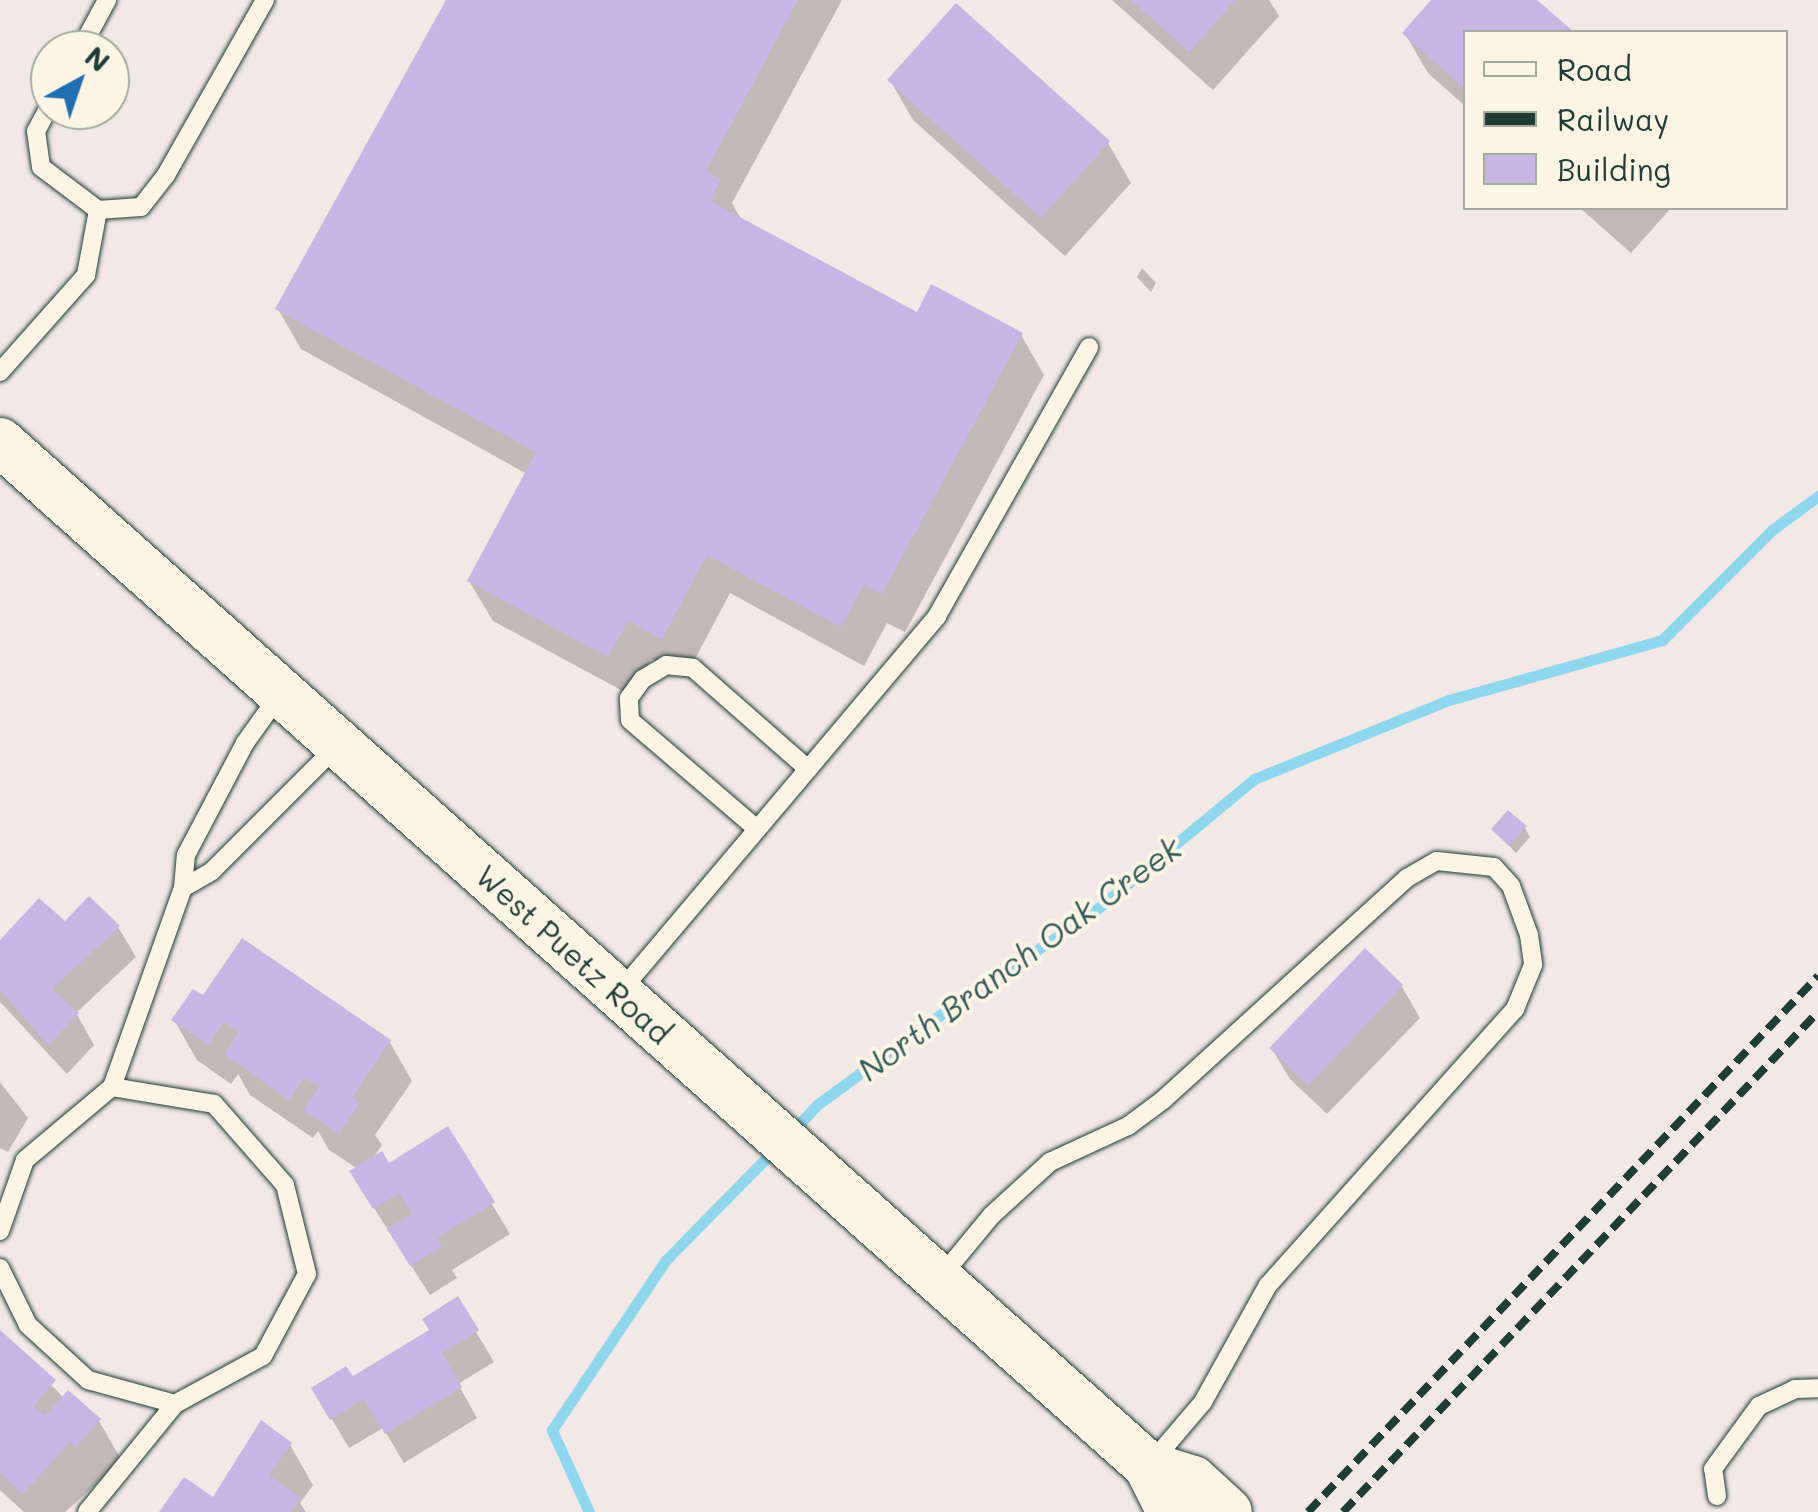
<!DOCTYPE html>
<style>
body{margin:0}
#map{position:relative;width:1818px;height:1512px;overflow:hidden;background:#f2e8e5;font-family:Mali,sans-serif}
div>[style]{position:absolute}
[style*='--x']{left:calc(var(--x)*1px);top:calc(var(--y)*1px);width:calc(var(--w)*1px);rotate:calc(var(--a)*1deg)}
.shadow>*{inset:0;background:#0003}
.stream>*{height:11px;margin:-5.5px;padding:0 5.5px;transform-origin:5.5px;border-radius:5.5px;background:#8ed7ef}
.building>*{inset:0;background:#c9b5e5}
.roads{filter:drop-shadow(0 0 2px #1f3d34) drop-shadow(0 0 2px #1f3d34)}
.lane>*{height:18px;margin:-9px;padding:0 9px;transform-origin:9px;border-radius:9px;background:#fcf5e5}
.secondary>*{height:48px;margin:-24px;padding:0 24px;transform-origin:24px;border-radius:24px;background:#fcf5e5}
.rail>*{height:8px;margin-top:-4px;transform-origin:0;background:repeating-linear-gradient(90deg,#1f3d34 0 15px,transparent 0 23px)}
span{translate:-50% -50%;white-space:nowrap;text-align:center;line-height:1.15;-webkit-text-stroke:8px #fcf5e5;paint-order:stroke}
.street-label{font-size:30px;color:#1f3d34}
.water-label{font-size:32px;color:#355c59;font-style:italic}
.legend{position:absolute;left:1463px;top:30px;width:325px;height:180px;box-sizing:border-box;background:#fcf5e5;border:2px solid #a4ab9e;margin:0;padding:12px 18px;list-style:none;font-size:30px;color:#1f3d34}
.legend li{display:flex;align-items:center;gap:20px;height:50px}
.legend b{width:50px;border:2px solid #a4ab9e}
.north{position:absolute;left:30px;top:30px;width:100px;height:100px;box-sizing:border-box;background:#fcf5e5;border:2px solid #a4ab9e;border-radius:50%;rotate:40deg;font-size:28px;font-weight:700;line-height:40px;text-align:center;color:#1f3d34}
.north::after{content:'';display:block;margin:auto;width:35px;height:45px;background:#1f6fb2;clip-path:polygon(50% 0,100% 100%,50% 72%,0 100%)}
</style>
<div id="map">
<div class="shadow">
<div style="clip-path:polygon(448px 0,842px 0,732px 203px,742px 221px,918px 315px,1021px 335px,1044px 375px,905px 632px,887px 623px,864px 666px,730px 593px,685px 678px,651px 659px,632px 696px,493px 621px,469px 581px,527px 474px,301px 349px,278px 309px)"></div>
<div style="clip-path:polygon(1112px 0,1269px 0,1279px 16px,1213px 90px)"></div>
<div style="clip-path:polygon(1434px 0,1533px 0,1570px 32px,1466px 32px,1466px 107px,1428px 73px,1405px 34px)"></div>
<div style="clip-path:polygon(890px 80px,1108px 143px,1131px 183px,1065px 256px,913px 120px)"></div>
<div style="clip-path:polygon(1580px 208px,1671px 208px,1631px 253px)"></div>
<div style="clip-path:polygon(1142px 268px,1156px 283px,1151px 292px,1137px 277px)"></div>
<div style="clip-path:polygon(1525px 828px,1530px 837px,1516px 853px,1494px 830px)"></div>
<div style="clip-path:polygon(65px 925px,118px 927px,136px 957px,76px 1013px,94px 1045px,67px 1074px,0 1002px,0 943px)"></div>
<div style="clip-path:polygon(1365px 952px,1402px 987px,1420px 1018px,1327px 1114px,1290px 1079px,1272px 1049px)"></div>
<div style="clip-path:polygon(203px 999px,389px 1041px,412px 1081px,375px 1135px,382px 1145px,371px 1161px,388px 1166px,447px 1130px,510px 1234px,452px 1270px,457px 1278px,430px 1295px,370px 1202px,358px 1169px,329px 1150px,318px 1131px,313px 1138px,250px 1095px,238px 1074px,231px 1084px,197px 1060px,174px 1020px)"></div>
<div style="clip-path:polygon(0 1082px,28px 1118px,8px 1152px,0 1148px)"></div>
<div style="clip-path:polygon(457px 1300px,494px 1362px,458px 1384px,477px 1418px,404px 1463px,383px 1428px,349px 1448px,314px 1389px,352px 1380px,432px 1331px)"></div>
<div style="clip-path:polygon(0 1333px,64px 1398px,68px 1394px,99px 1421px,122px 1461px,65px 1512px,24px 1512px,0 1490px)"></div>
<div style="clip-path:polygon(290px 1445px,313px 1485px,300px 1503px,306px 1512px,162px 1512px,213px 1501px)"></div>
</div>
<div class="stream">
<div style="--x:789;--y:1135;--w:42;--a:-46.9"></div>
<div style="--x:818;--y:1104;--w:151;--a:-36.1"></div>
<div style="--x:940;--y:1015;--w:182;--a:-33.8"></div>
<div style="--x:1091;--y:914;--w:212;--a:-39.6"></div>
<div style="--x:1254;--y:779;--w:210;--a:-22.1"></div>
<div style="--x:1449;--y:700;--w:221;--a:-15.7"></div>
<div style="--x:1662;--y:640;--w:156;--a:-45"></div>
<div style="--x:1772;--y:530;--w:57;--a:-36.5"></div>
<div style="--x:589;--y:1512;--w:90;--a:-114.3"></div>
<div style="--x:552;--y:1430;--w:203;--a:-56.2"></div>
<div style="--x:665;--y:1261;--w:158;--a:-45.5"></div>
</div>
<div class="building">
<div style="clip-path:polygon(446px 0,798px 0,706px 171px,721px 179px,710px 201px,917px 312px,931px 284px,1023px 333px,882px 594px,864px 584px,841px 627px,707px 555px,662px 639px,628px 621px,608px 657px,467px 581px,536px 452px,275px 309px)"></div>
<div style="clip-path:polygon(1131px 0,1235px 0,1189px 52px)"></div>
<div style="clip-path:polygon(1431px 0,1537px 0,1574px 32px,1466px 32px,1466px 90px,1402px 33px)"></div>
<div style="clip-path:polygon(956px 3px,1110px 141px,1041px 218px,887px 80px)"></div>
<div style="clip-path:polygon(1508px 810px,1527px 826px,1509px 846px,1491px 829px)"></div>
<div style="clip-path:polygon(89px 896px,120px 926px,52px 989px,79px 1013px,48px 1045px,0 990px,0 940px,39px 898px,65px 921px)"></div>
<div style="clip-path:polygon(242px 938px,391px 1040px,352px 1097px,360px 1103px,339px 1134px,303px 1110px,319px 1087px,304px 1078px,289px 1100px,224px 1054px,239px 1032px,224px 1022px,208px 1045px,171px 1020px,193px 989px,203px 995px)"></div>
<div style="clip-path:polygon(1365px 948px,1403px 985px,1308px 1086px,1269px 1048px)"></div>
<div style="clip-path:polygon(448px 1126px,495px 1202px,437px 1238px,442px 1247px,410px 1266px,387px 1229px,412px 1214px,399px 1193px,373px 1209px,349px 1171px,382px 1151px,389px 1163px)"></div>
<div style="clip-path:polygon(458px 1296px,479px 1330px,442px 1353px,462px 1387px,385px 1434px,363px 1399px,330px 1420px,311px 1388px,346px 1366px,353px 1376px,429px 1330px,422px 1319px)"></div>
<div style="clip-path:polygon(0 1330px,56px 1380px,33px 1406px,45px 1416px,68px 1390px,101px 1419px,76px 1447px,70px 1442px,23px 1494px,0 1473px)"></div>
<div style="clip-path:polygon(261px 1420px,292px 1443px,269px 1475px,301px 1498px,291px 1512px,159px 1512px,184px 1477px,213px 1497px)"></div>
</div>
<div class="roads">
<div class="lane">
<div style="--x:80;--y:50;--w:57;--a:-61.6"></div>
<div style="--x:50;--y:105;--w:30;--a:118"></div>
<div style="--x:36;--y:131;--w:36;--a:82"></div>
<div style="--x:41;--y:167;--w:71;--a:37"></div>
<div style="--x:98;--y:210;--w:43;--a:-4"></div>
<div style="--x:141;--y:207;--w:41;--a:-52"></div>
<div style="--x:166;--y:175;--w:201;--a:-60.5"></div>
<div style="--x:0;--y:372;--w:130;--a:-48.4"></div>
<div style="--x:86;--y:275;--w:66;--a:-79.5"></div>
<div style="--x:757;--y:829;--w:167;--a:-139.4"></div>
<div style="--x:630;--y:720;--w:22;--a:-93"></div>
<div style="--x:629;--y:698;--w:24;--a:-54"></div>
<div style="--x:643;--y:679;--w:27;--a:-31"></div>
<div style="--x:666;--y:665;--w:27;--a:6"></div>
<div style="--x:693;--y:668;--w:153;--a:41.3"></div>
<div style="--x:183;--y:888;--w:34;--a:-30"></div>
<div style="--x:212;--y:871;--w:175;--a:-45"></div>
<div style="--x:618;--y:994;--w:495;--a:-49.8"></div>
<div style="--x:937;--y:616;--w:309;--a:-60.5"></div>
<div style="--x:0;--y:1231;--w:75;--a:-70.6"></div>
<div style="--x:25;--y:1160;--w:114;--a:-40"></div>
<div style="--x:112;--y:1087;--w:211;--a:-70.4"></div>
<div style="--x:183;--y:888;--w:33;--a:-85"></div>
<div style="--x:186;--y:855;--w:127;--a:-62.2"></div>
<div style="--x:245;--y:743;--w:60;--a:-54.5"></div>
<div style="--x:0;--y:1268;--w:64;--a:63.8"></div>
<div style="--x:28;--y:1325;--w:81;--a:42.5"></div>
<div style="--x:88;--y:1380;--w:90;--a:15.4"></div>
<div style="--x:175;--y:1404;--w:100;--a:-28.6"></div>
<div style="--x:263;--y:1356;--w:93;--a:-61.8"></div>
<div style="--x:307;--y:1274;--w:92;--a:-103.9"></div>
<div style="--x:285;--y:1185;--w:108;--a:-131.2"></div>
<div style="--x:214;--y:1104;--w:103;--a:-170.5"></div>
<div style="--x:939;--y:1279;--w:83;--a:-50.4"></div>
<div style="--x:992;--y:1215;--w:79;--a:-42.4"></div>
<div style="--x:1050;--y:1162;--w:86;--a:-24.8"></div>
<div style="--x:1128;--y:1126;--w:44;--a:-36.6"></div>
<div style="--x:1163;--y:1100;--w:330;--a:-42.3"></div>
<div style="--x:1407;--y:878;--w:34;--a:-30"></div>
<div style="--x:1437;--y:861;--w:57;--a:6"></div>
<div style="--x:1494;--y:867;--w:25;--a:48"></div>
<div style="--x:1511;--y:886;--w:52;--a:69.8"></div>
<div style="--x:1529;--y:935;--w:30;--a:82"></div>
<div style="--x:1533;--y:965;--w:48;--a:112.2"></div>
<div style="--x:1515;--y:1009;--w:370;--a:131.8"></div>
<div style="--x:1268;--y:1285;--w:134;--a:119.1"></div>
<div style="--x:1203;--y:1402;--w:80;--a:130.4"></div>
<div style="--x:1717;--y:1496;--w:27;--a:-98"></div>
<div style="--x:1713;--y:1469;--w:78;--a:-53.9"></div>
<div style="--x:1759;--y:1406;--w:40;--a:-25"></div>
<div style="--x:1795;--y:1389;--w:23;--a:-2"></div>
<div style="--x:87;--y:1512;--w:139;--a:-50.8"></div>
</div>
<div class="secondary">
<div style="--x:0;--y:442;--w:1538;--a:41.73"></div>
<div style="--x:1148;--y:1466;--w:51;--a:63.4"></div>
<div style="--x:1148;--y:1466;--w:47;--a:17.3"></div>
<div style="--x:1193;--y:1480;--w:47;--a:42.4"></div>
</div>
</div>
<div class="rail">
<div style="--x:1308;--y:1512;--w:740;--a:-46.42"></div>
<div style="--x:1343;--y:1512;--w:690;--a:-46.47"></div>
</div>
<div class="street-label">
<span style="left:574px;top:954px;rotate:42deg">West Puetz Road</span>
</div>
<div class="water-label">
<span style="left:1019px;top:958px;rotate:-36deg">North Branch Oak Creek</span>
</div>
<ul class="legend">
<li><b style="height:12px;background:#fcf5e5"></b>Road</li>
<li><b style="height:12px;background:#1f3d34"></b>Railway</li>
<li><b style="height:28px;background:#c9b5e5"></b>Building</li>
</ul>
<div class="north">N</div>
</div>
